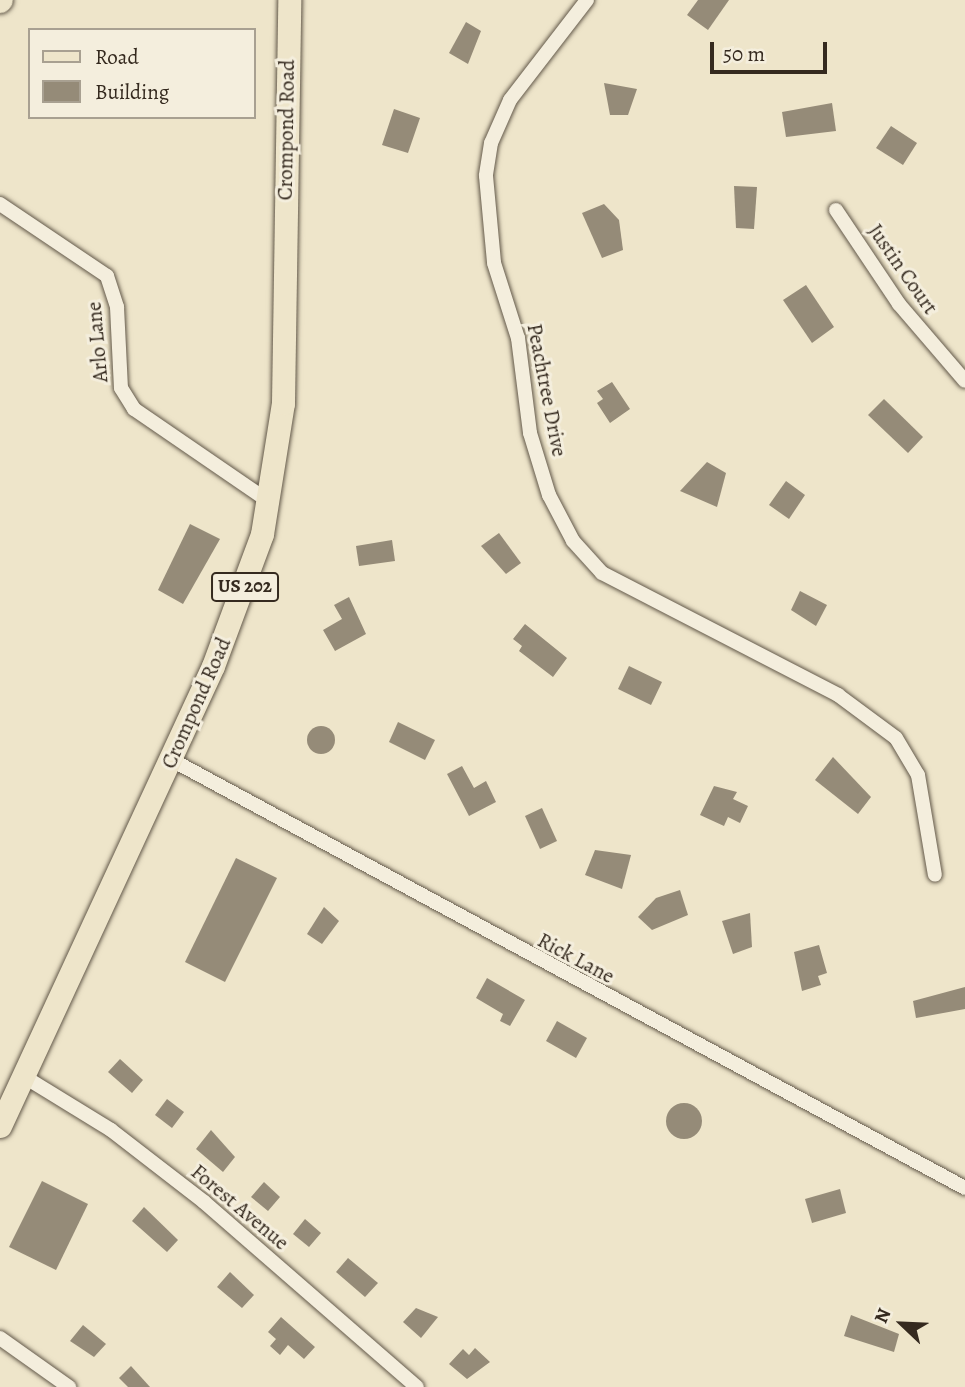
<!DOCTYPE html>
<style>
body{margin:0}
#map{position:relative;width:965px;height:1387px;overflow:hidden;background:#eee5ca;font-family:Alegreya,serif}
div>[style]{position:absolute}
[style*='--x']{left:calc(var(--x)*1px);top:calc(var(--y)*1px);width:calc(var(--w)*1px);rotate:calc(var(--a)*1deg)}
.building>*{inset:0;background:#958b78}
.round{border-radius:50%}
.roads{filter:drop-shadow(0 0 2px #63594a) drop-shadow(0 0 2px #63594a)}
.minor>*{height:14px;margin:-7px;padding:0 7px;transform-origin:7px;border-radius:7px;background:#f4eedd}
.primary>*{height:23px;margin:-11.5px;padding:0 11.5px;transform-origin:11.5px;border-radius:11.5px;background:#eee5ca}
.trunk>*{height:24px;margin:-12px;padding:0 12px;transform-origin:12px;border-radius:12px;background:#eee5ca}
span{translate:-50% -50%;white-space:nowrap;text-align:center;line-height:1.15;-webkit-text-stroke:6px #f4eedd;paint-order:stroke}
.shield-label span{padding:2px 5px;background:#f4eedd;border:2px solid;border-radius:5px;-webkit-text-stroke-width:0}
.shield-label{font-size:19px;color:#352a1f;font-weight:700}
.street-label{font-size:21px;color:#352a1f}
.legend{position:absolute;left:28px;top:28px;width:228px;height:91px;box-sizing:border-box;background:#f4eedd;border:2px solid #a8a091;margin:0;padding:9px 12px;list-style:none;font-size:21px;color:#352a1f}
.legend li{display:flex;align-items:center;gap:14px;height:35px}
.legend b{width:35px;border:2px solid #a8a091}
.north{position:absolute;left:867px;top:1289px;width:70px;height:70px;-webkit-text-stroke:5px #f4eedd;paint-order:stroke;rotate:293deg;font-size:19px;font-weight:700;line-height:28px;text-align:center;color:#352a1f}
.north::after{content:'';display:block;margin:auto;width:24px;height:32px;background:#352a1f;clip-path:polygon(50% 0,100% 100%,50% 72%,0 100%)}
.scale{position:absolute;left:710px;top:42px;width:117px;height:32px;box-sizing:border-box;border:4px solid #352a1f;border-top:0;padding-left:9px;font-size:21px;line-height:24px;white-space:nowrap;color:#352a1f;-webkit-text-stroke:5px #f4eedd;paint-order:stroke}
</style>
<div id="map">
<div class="building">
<div style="clip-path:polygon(698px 0,729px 0,708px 30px,687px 15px)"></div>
<div style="clip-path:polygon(466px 22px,481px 31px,468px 64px,449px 53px)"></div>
<div style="clip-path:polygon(604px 83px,637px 89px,628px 115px,610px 115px)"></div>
<div style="clip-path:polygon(832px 103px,836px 131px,786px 137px,782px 112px)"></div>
<div style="clip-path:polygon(394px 109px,420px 118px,408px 153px,382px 145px)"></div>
<div style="clip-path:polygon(891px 126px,917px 143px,903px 165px,876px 148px)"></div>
<div style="clip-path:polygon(734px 186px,757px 187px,754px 229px,736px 228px)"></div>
<div style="clip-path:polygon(604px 204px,619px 220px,623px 250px,602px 258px,582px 213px)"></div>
<div style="clip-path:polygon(806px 285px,834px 327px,812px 343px,783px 300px)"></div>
<div style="clip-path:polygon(612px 382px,630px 409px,610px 423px,597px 403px,603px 399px,597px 391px)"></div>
<div style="clip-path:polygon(884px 399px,923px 437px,908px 453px,868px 415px)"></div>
<div style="clip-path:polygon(707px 462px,726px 473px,717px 507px,680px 491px)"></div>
<div style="clip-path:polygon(786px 481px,805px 495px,789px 519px,769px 505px)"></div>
<div style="clip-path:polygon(190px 524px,220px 539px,183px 604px,158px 590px)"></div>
<div style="clip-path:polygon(499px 533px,521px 563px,506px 574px,481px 546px)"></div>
<div style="clip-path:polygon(392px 540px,395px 561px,359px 566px,356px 546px)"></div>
<div style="clip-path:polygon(800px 591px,827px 605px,816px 626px,791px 610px)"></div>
<div style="clip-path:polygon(349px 597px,366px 634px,335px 651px,323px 630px,342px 619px,334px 605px)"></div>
<div style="clip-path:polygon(525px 624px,567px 658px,553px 677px,519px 651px,522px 646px,513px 639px)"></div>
<div style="clip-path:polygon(629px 666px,662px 682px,651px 705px,618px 689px)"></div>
<div style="clip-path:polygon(398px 722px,435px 740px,425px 760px,389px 742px)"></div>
<div class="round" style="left:307px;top:726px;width:28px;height:28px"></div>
<div style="clip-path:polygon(833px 757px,871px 797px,858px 814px,815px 780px)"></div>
<div style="clip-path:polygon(462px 766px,474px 788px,486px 781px,496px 802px,469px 816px,447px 774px)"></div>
<div style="clip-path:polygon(714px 786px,737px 792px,733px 799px,748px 806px,740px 823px,728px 817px,724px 826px,700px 815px)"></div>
<div style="clip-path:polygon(542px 808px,557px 841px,540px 849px,525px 816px)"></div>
<div style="clip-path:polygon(595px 850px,631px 855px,622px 889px,585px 875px)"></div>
<div style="clip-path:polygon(236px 858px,277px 878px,225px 982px,185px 962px)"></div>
<div style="clip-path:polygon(680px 890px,688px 915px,652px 930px,638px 917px,656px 898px)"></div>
<div style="clip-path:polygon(324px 907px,339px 921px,322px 944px,307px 934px)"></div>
<div style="clip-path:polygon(750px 913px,752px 947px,733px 954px,722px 921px)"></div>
<div style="clip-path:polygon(819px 945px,827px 973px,818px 976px,821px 985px,802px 991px,794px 952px)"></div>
<div style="clip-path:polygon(487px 978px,525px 1000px,510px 1026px,500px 1021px,503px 1014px,476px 998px)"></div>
<div style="clip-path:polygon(965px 987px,965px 1009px,916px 1018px,913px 1001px)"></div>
<div style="clip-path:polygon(557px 1021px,587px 1038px,576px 1058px,546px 1041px)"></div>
<div style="clip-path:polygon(120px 1059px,143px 1080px,132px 1093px,108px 1072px)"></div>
<div style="clip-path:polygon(167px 1099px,184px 1112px,172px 1128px,155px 1115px)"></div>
<div class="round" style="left:666px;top:1103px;width:36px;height:36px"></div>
<div style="clip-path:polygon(211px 1130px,235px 1157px,223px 1172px,196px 1149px)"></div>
<div style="clip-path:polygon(42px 1181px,88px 1204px,56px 1270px,9px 1247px)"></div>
<div style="clip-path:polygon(264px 1182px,280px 1197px,268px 1211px,251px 1197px)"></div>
<div style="clip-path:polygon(840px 1189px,846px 1213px,812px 1223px,805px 1199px)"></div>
<div style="clip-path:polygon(144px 1207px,178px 1240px,167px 1252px,132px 1221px)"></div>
<div style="clip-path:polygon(305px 1219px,321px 1233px,309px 1247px,293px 1234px)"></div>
<div style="clip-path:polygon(348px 1258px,378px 1283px,365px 1297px,336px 1272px)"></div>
<div style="clip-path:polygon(230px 1272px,254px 1295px,242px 1308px,217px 1287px)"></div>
<div style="clip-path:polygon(416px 1308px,438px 1317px,421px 1338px,403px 1322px)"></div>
<div style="clip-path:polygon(851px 1315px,899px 1334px,894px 1352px,844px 1336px)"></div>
<div style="clip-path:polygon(281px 1317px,315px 1347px,304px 1359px,288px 1345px,280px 1355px,270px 1346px,276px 1339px,268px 1332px)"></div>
<div style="clip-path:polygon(83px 1325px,106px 1344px,94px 1357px,70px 1341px)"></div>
<div style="clip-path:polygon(475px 1348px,490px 1362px,467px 1379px,449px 1364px,463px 1349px,469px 1355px)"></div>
<div style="clip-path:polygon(131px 1366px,150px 1387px,128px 1387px,119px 1378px)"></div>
</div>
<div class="roads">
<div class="minor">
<div style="--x:587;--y:0;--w:126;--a:127.6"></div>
<div style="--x:510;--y:100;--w:47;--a:113.8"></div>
<div style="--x:491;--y:143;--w:33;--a:99"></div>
<div style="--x:486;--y:176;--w:87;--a:84.7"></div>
<div style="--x:494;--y:263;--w:79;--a:72.3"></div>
<div style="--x:518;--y:338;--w:96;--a:82.8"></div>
<div style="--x:530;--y:433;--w:65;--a:73"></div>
<div style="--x:549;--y:495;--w:52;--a:62.4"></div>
<div style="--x:573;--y:541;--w:43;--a:47.8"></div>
<div style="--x:602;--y:573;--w:266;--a:27.3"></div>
<div style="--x:838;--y:695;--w:72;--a:36.6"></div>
<div style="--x:896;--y:738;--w:43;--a:59.3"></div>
<div style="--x:918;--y:775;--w:101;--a:80.4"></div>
<div style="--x:0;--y:204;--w:129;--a:33.9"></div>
<div style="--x:107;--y:276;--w:33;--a:72"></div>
<div style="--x:117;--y:307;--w:81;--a:87.2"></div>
<div style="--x:121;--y:388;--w:25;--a:58"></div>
<div style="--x:134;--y:409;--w:165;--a:34.4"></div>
<div style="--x:836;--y:210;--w:113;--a:56.2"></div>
<div style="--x:899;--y:304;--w:101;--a:49.4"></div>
<div style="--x:170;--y:759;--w:903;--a:28.35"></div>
<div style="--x:23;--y:1076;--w:103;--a:31.5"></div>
<div style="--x:111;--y:1130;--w:118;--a:37.7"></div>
<div style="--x:204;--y:1202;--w:282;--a:41"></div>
<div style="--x:0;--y:1338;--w:85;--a:35.4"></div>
</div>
<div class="primary">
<div style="--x:0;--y:1126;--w:507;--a:-65.15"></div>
<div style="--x:213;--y:666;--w:141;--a:-69.6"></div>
<div style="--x:262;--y:534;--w:133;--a:-80.9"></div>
<div style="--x:283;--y:403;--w:403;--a:-89.1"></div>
</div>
<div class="trunk">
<div style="--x:0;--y:1;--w:1;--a:-45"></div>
</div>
</div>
<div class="shield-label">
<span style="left:245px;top:587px">US 202</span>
</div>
<div class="street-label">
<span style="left:286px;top:130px;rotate:-89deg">Crompond Road</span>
<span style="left:903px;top:269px;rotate:55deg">Justin Court</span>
<span style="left:97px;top:342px;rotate:-95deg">Arlo Lane</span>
<span style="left:547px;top:390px;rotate:79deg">Peachtree Drive</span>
<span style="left:196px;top:703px;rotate:-66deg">Crompond Road</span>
<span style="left:576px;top:958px;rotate:28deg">Rick Lane</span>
<span style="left:240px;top:1207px;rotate:40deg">Forest Avenue</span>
</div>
<ul class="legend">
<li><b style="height:9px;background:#eee5ca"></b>Road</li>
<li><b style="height:19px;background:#958b78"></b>Building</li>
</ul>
<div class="north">N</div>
<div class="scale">50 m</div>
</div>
